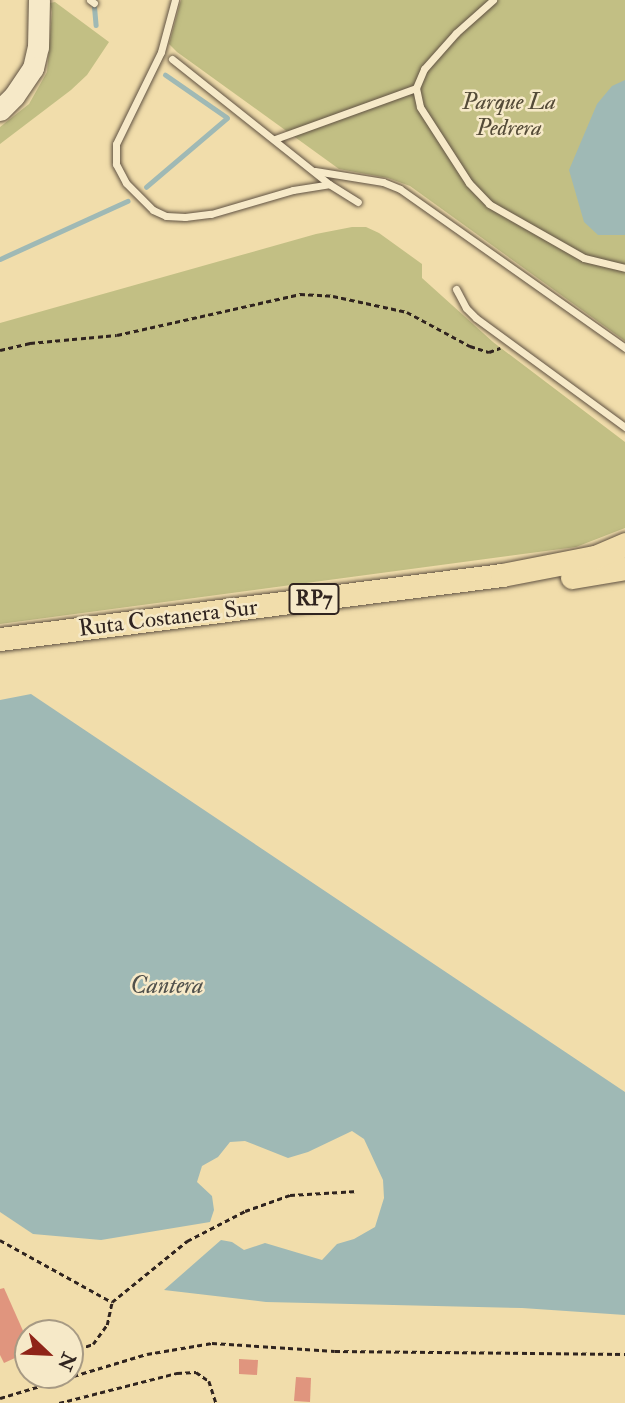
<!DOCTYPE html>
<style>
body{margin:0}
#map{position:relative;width:625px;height:1403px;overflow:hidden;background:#f1ddab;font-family:"IM FELL Double Pica",serif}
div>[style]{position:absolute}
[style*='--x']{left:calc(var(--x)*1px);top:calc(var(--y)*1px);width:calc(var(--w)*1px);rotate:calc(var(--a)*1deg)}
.green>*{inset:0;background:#c2bf84}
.water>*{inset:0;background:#9fb9b5}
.stream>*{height:4.5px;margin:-2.25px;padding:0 2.25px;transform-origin:2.25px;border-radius:2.25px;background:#9fb9b5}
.building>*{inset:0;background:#e0957e}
.path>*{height:2.5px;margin-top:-1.25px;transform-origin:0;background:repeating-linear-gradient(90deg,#30241f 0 5px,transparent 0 8.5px)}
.roads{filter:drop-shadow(0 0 2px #605242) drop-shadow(0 0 2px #605242)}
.lane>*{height:7px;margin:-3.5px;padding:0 3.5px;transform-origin:3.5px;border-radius:3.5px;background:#f6e9c8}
.secondary>*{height:21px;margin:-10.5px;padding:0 10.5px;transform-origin:10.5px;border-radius:10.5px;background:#f6e9c8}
.primary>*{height:23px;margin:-11.5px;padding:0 11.5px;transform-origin:11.5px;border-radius:11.5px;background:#f1ddab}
span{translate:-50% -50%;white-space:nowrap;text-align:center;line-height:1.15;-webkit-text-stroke:5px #f6e9c8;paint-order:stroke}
.shield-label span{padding:2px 5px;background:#f6e9c8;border:2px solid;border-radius:5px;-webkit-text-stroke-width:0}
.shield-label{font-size:21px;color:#30241f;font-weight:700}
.park-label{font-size:23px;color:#544b38;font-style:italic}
.street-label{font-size:23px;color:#30241f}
.water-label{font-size:24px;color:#51514c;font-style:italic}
.north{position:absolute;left:14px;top:1319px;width:70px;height:70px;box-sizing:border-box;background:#f6e9c8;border:2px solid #a79a84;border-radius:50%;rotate:113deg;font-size:19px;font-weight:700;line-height:28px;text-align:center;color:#30241f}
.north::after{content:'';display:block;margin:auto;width:24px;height:32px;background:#8f2418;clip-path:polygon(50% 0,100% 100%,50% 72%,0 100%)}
</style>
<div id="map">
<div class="green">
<div style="clip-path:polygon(181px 0,625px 0,625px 341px,410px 186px,388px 178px,339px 169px,177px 52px,169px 44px)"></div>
<div style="clip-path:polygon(55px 2px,109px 42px,87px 75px,71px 90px,0 144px,0 127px,29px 104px,47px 72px,52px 12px,50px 3px)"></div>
<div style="clip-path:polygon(352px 227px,366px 227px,379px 233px,422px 264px,422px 278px,493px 342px,625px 442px,625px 528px,576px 547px,0 624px,0 323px,316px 234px)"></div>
</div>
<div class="water">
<div style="clip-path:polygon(625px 80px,625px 235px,598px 235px,584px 222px,569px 170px,597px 104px,612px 86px)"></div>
<div style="clip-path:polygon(31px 694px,625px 1092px,625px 1315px,522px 1308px,266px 1302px,164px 1290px,221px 1240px,232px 1242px,244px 1250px,265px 1243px,322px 1260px,337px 1244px,354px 1239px,375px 1227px,384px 1198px,383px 1180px,364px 1139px,352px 1131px,308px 1152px,288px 1158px,245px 1141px,230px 1142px,218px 1157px,202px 1166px,197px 1182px,212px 1196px,214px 1210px,210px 1222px,101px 1240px,33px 1234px,0 1212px,0 700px)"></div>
</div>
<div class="stream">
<div style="--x:94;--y:1;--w:24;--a:85"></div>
<div style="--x:146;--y:187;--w:106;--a:-40.4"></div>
<div style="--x:227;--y:118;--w:75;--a:-145.3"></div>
<div style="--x:0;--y:259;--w:140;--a:-24.5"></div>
</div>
<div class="building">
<div style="clip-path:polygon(4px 1288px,28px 1342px,28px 1352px,4px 1363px,0 1355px,0 1289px)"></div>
<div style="clip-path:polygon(239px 1359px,258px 1360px,257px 1375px,239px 1374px)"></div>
<div style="clip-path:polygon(296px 1377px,311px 1378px,310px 1402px,294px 1401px)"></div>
</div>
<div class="path">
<div style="--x:0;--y:350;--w:31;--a:-13"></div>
<div style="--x:30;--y:343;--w:87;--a:-5.3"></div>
<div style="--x:117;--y:335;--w:188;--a:-12.6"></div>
<div style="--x:300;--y:294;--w:33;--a:3"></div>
<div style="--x:333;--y:296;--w:76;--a:12.2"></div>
<div style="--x:407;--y:312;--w:72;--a:28.4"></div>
<div style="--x:470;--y:346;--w:20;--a:18"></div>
<div style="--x:489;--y:352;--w:12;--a:-20"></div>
<div style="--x:0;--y:1240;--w:128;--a:29"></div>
<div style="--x:70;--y:1352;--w:24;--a:-19"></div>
<div style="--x:93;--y:1344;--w:24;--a:-54"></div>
<div style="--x:107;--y:1325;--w:24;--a:-78"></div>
<div style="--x:112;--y:1302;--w:97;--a:-39.1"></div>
<div style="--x:187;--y:1241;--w:65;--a:-27.3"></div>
<div style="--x:245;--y:1211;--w:48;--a:-19.6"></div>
<div style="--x:290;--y:1195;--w:68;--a:-3.4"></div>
<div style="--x:24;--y:1371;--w:4;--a:-27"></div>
<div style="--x:0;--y:1398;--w:153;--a:-16.7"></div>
<div style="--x:147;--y:1354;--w:66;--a:-9.6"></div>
<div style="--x:212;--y:1343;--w:123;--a:3.7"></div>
<div style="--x:335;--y:1351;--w:290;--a:0.6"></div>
<div style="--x:59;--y:1403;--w:122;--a:-14.3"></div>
<div style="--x:177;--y:1373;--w:19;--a:-3"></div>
<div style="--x:196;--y:1372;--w:16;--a:35"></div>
<div style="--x:209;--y:1381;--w:23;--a:72"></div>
</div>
<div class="roads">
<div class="lane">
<div style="--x:90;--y:0;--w:5;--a:37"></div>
<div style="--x:175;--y:0;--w:54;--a:105.1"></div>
<div style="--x:161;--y:52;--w:102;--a:116.1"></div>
<div style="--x:116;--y:144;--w:20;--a:90"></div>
<div style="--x:116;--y:164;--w:21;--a:62"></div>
<div style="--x:126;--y:183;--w:38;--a:45"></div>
<div style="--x:153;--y:210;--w:14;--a:25"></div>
<div style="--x:166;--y:216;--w:19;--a:3"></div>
<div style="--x:185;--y:217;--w:26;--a:-7"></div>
<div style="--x:211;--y:214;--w:85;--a:-16.3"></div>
<div style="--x:293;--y:190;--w:36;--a:-9"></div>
<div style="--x:493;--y:0;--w:50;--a:138.3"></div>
<div style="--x:456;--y:33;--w:48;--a:131.6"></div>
<div style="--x:424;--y:69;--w:21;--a:113"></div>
<div style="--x:416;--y:88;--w:19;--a:78"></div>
<div style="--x:420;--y:107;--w:90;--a:57.2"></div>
<div style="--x:469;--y:183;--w:29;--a:46"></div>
<div style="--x:489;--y:204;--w:109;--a:29.6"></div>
<div style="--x:584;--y:258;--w:42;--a:13.7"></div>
<div style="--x:172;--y:59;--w:201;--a:38.5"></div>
<div style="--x:329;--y:184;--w:34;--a:32"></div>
<div style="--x:275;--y:139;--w:150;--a:-19.9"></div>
<div style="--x:315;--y:171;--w:69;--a:9.2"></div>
<div style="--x:383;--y:182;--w:18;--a:22"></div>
<div style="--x:400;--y:189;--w:276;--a:35.2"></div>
<div style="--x:456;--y:289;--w:21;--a:62"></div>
<div style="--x:466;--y:308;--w:14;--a:45"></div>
<div style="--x:476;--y:318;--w:185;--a:36.2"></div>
</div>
<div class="secondary">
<div style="--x:0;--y:110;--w:20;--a:-45"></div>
<div style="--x:14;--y:96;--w:34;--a:-56"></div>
<div style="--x:33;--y:68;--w:22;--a:-77"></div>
<div style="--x:38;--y:47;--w:47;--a:-88.8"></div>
</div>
<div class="primary">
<div style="--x:572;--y:577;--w:54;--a:-9.6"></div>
<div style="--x:0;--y:639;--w:506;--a:-7.27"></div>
<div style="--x:502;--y:575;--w:95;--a:-11"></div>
<div style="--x:595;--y:557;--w:33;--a:-23"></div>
</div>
</div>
<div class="shield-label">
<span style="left:314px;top:599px">RP7</span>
</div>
<div class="park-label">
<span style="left:509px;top:115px">Parque La<br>Pedrera</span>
</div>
<div class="street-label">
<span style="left:168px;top:618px;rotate:-7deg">Ruta Costanera Sur</span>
</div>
<div class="water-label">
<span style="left:167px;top:986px">Cantera</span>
</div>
<div class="north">N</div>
</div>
